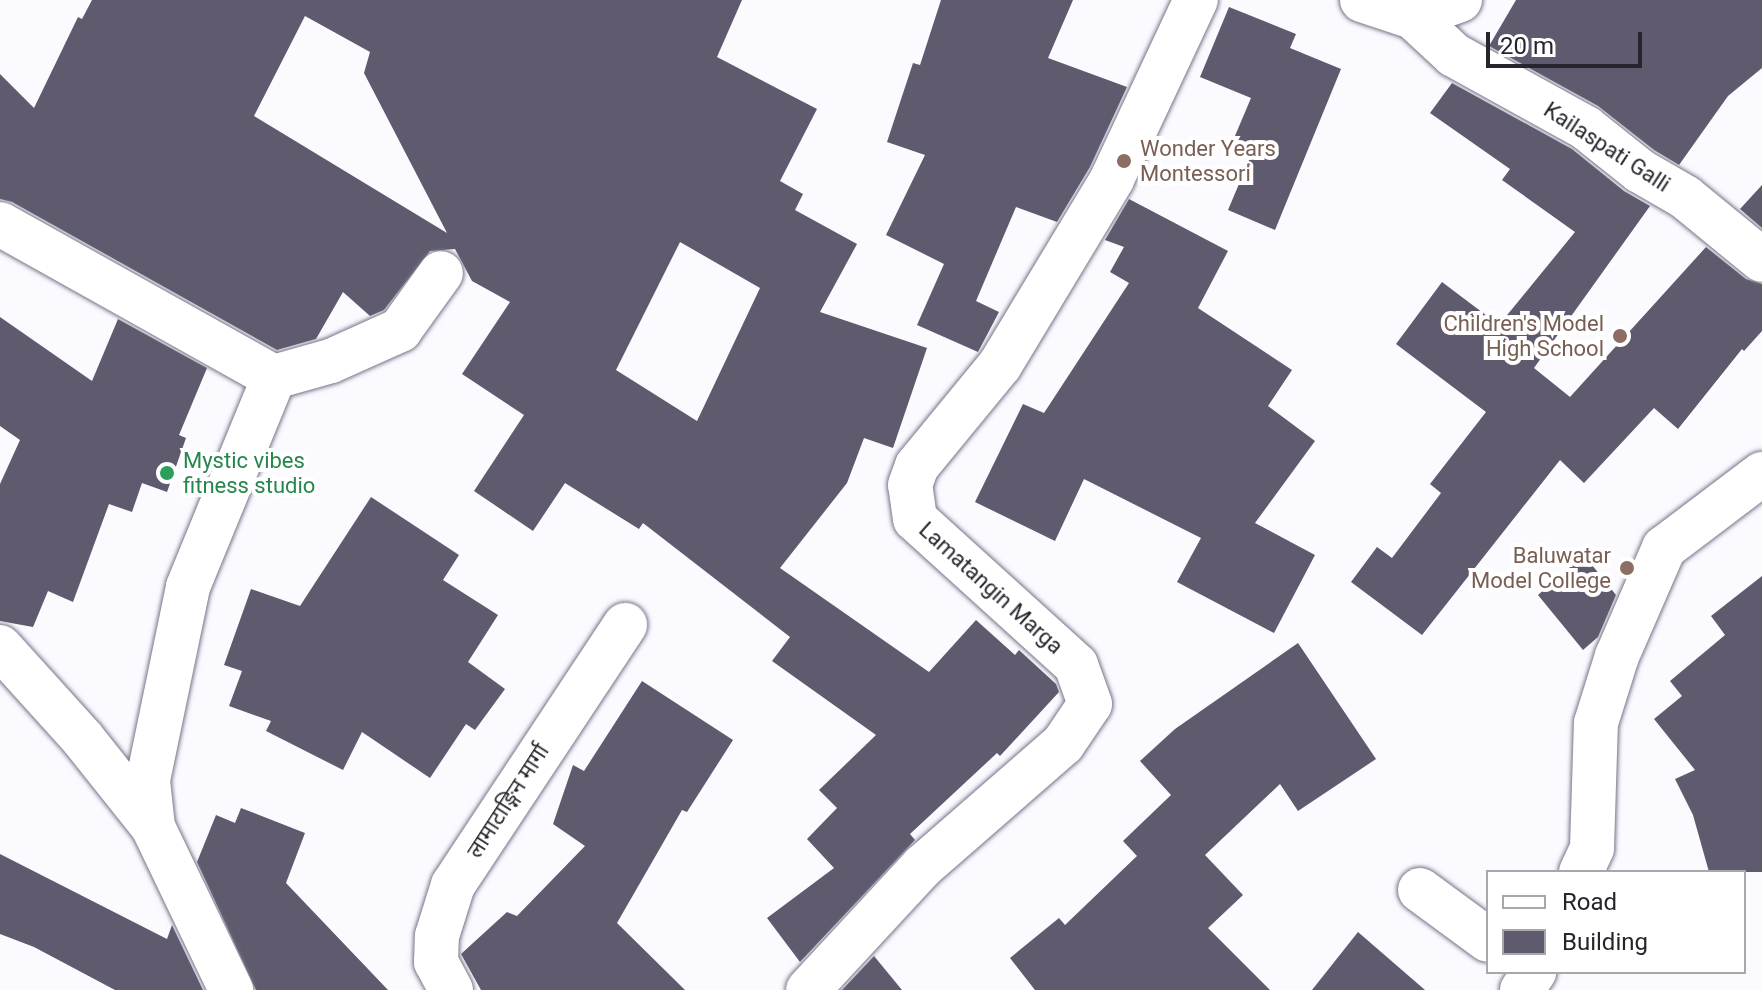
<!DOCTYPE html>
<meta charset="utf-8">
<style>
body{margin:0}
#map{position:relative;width:1762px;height:990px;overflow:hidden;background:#fafaff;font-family:Roboto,"Noto Sans Devanagari",sans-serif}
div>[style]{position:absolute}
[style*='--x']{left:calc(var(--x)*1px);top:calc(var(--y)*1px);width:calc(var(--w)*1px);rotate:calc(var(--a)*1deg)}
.building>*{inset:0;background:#5f5a6d}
.roads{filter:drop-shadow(0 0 2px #777488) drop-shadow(0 0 2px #777488)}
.minor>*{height:44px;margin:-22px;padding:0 22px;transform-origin:22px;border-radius:22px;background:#fff}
.dots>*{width:22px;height:22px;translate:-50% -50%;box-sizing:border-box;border:4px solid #fff;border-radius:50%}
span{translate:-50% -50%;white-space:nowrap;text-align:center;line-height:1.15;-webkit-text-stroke:8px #fff;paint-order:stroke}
.street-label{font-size:22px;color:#26252d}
.education-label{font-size:22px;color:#785e54}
.left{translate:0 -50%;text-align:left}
.right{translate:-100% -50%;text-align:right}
.leisure-label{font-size:22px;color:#27864d}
.legend{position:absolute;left:1486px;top:870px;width:260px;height:104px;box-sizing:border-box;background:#fff;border:2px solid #a8a8ab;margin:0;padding:10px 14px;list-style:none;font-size:24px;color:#26252d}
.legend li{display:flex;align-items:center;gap:16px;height:40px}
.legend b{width:40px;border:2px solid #a8a8ab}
.scale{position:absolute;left:1486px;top:32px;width:156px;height:36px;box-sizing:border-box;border:4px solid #26252d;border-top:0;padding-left:10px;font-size:24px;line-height:28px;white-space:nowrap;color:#26252d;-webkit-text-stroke:6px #fff;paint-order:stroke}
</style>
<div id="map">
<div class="building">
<div style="clip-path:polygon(evenodd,92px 0,742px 0,717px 57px,817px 109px,780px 181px,803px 194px,795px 210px,857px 244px,820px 312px,927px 348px,893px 448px,864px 438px,847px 483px,780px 568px,929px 672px,976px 620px,1015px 655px,1019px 650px,1056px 684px,1059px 692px,1000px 756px,997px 753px,910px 834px,915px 840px,800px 962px,767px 918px,834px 868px,807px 839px,837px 808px,819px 790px,876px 735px,772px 661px,790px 637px,643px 523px,639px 529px,565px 483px,533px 531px,474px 491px,524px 415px,462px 374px,510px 302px,472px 281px,455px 249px,430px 251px,384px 310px,370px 316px,343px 292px,316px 339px,277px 350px,12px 202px,0 199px,0 74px,34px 108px,78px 17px,82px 19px,92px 0,305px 16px,370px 52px,364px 73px,447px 233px,254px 116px,305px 16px,92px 0,680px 242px,760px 288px,697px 421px,616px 370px,680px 242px)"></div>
<div style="clip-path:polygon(941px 0,1073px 0,1048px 58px,1127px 87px,1090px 167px,1057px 222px,1016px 207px,976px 301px,999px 312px,978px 352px,917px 325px,944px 264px,886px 235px,925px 155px,887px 142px,913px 63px,920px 65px)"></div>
<div style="clip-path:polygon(1516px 0,1762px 0,1762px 68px,1728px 96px,1679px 165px,1654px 150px,1598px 106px,1489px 46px)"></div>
<div style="clip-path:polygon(1229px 7px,1296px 34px,1290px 48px,1341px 69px,1275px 230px,1228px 210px,1252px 153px,1232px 143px,1251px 98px,1200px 77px)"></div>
<div style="clip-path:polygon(1452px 83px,1572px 149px,1624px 191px,1650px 206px,1534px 368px,1570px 397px,1706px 247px,1746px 279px,1762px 284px,1762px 331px,1744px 351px,1742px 349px,1678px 429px,1654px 408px,1584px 483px,1560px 460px,1422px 635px,1351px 582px,1377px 547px,1392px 558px,1441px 493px,1430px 484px,1486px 412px,1396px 344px,1442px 282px,1499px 325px,1575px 232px,1502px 180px,1510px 169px,1430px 113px)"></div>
<div style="clip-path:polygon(1762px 185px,1762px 228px,1740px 209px)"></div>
<div style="clip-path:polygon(1129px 199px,1228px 251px,1198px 308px,1292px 370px,1268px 406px,1315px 441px,1255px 523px,1315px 555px,1274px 633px,1177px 582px,1201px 538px,1084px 479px,1055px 541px,975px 502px,1023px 404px,1044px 413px,1129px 283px,1110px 272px,1124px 247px,1105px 240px)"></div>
<div style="clip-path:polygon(0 317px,92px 381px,118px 319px,207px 368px,179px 435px,186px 438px,167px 492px,142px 483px,132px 512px,109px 504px,73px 602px,48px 591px,33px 627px,0 621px,0 484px,20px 440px,0 426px)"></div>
<div style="clip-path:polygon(371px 497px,459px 555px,443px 580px,498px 615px,468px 662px,505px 689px,475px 730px,466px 724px,430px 778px,362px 732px,343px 770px,266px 731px,271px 721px,229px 706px,242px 671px,224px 665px,251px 589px,300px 606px)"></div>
<div style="clip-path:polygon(1584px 555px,1616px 595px,1598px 637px,1583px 650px,1538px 595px)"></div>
<div style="clip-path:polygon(1762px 576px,1762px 872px,1709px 872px,1693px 815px,1675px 779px,1695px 770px,1654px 719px,1682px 696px,1670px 681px,1725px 635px,1711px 616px)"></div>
<div style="clip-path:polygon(1298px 643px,1376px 759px,1298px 811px,1280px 784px,1205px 855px,1243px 895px,1208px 928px,1270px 990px,1035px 990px,1010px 958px,1059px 918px,1065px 925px,1137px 856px,1123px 841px,1171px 795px,1140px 761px,1175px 729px)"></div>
<div style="clip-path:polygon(642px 681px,733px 740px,687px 812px,682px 810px,617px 923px,685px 990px,481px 990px,461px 954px,507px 912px,517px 916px,585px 846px,553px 824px,573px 765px,584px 771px)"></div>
<div style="clip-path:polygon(241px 808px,305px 833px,286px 883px,388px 990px,256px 990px,197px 862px,216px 815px,235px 823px)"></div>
<div style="clip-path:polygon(0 854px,167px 939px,172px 925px,203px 990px,115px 990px,34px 947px,0 934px)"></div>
<div style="clip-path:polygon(1358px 932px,1425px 990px,1312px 990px)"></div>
<div style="clip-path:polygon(874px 956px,902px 990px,842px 990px)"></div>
</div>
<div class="roads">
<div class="minor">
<div style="--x:1362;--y:0;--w:54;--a:18.4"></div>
<div style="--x:1413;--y:17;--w:56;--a:42.8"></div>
<div style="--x:1454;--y:55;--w:151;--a:28.9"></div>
<div style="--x:1586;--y:128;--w:69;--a:38.5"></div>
<div style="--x:1640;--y:171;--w:52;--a:30"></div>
<div style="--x:1685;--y:197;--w:99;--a:39.3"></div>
<div style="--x:1413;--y:17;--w:50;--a:-19.9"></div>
<div style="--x:0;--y:224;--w:314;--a:29.2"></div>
<div style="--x:274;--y:377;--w:227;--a:112.3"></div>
<div style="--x:188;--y:587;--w:198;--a:101.7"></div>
<div style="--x:148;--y:781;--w:46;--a:83.8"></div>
<div style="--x:153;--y:827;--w:181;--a:64.4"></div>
<div style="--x:274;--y:377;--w:59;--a:-15.7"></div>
<div style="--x:331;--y:361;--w:76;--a:-24.2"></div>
<div style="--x:400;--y:330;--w:70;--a:-54.3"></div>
<div style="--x:0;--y:647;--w:124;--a:47.9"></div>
<div style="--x:83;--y:739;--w:112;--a:51.5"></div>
<div style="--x:1581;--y:872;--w:26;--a:-65"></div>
<div style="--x:1592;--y:848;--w:125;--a:-88.2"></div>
<div style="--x:1596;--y:723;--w:70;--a:-72.6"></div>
<div style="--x:1617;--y:656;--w:118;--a:-66.5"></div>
<div style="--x:1664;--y:548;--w:123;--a:-37.1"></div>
<div style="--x:1420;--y:890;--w:84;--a:36.3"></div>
<div style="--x:451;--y:990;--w:32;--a:-118"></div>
<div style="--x:436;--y:962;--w:26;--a:-88"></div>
<div style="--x:437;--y:936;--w:53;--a:-72.6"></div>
<div style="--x:453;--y:885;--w:312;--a:-56.5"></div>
<div style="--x:808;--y:990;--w:169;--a:-47.2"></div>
<div style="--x:923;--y:866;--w:186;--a:-41.1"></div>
<div style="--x:1063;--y:744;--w:48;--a:-56"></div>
<div style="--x:1090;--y:704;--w:41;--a:-109.7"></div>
<div style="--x:1076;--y:665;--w:217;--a:-137.8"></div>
<div style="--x:915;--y:519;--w:34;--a:-98"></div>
<div style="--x:910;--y:485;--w:20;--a:-70"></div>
<div style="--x:917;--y:466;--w:131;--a:-50.6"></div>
<div style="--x:1000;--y:365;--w:217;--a:-58.9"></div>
<div style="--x:1112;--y:179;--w:198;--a:-64.9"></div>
<div style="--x:1522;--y:990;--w:22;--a:-56"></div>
</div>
</div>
<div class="dots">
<div style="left:1124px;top:161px;background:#8d6e63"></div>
<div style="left:1620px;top:336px;background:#8d6e63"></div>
<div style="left:167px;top:473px;background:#2e9e5b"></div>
<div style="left:1627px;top:568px;background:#8d6e63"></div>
</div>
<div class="street-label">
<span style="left:1607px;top:147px;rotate:33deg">Kailaspati Galli</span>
<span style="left:991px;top:588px;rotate:42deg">Lamatangin Marga</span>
<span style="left:508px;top:801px;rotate:-57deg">लामाटाङ्गिन मार्गा</span>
</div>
<div class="education-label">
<span class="left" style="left:1140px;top:161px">Wonder Years<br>Montessori</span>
<span class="right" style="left:1604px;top:336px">Children's Model<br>High School</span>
<span class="right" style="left:1611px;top:568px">Baluwatar<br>Model College</span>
</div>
<div class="leisure-label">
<span class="left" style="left:183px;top:473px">Mystic vibes<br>fitness studio</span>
</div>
<ul class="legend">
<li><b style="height:10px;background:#fff"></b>Road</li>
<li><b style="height:22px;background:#5f5a6d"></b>Building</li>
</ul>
<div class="scale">20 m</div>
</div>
